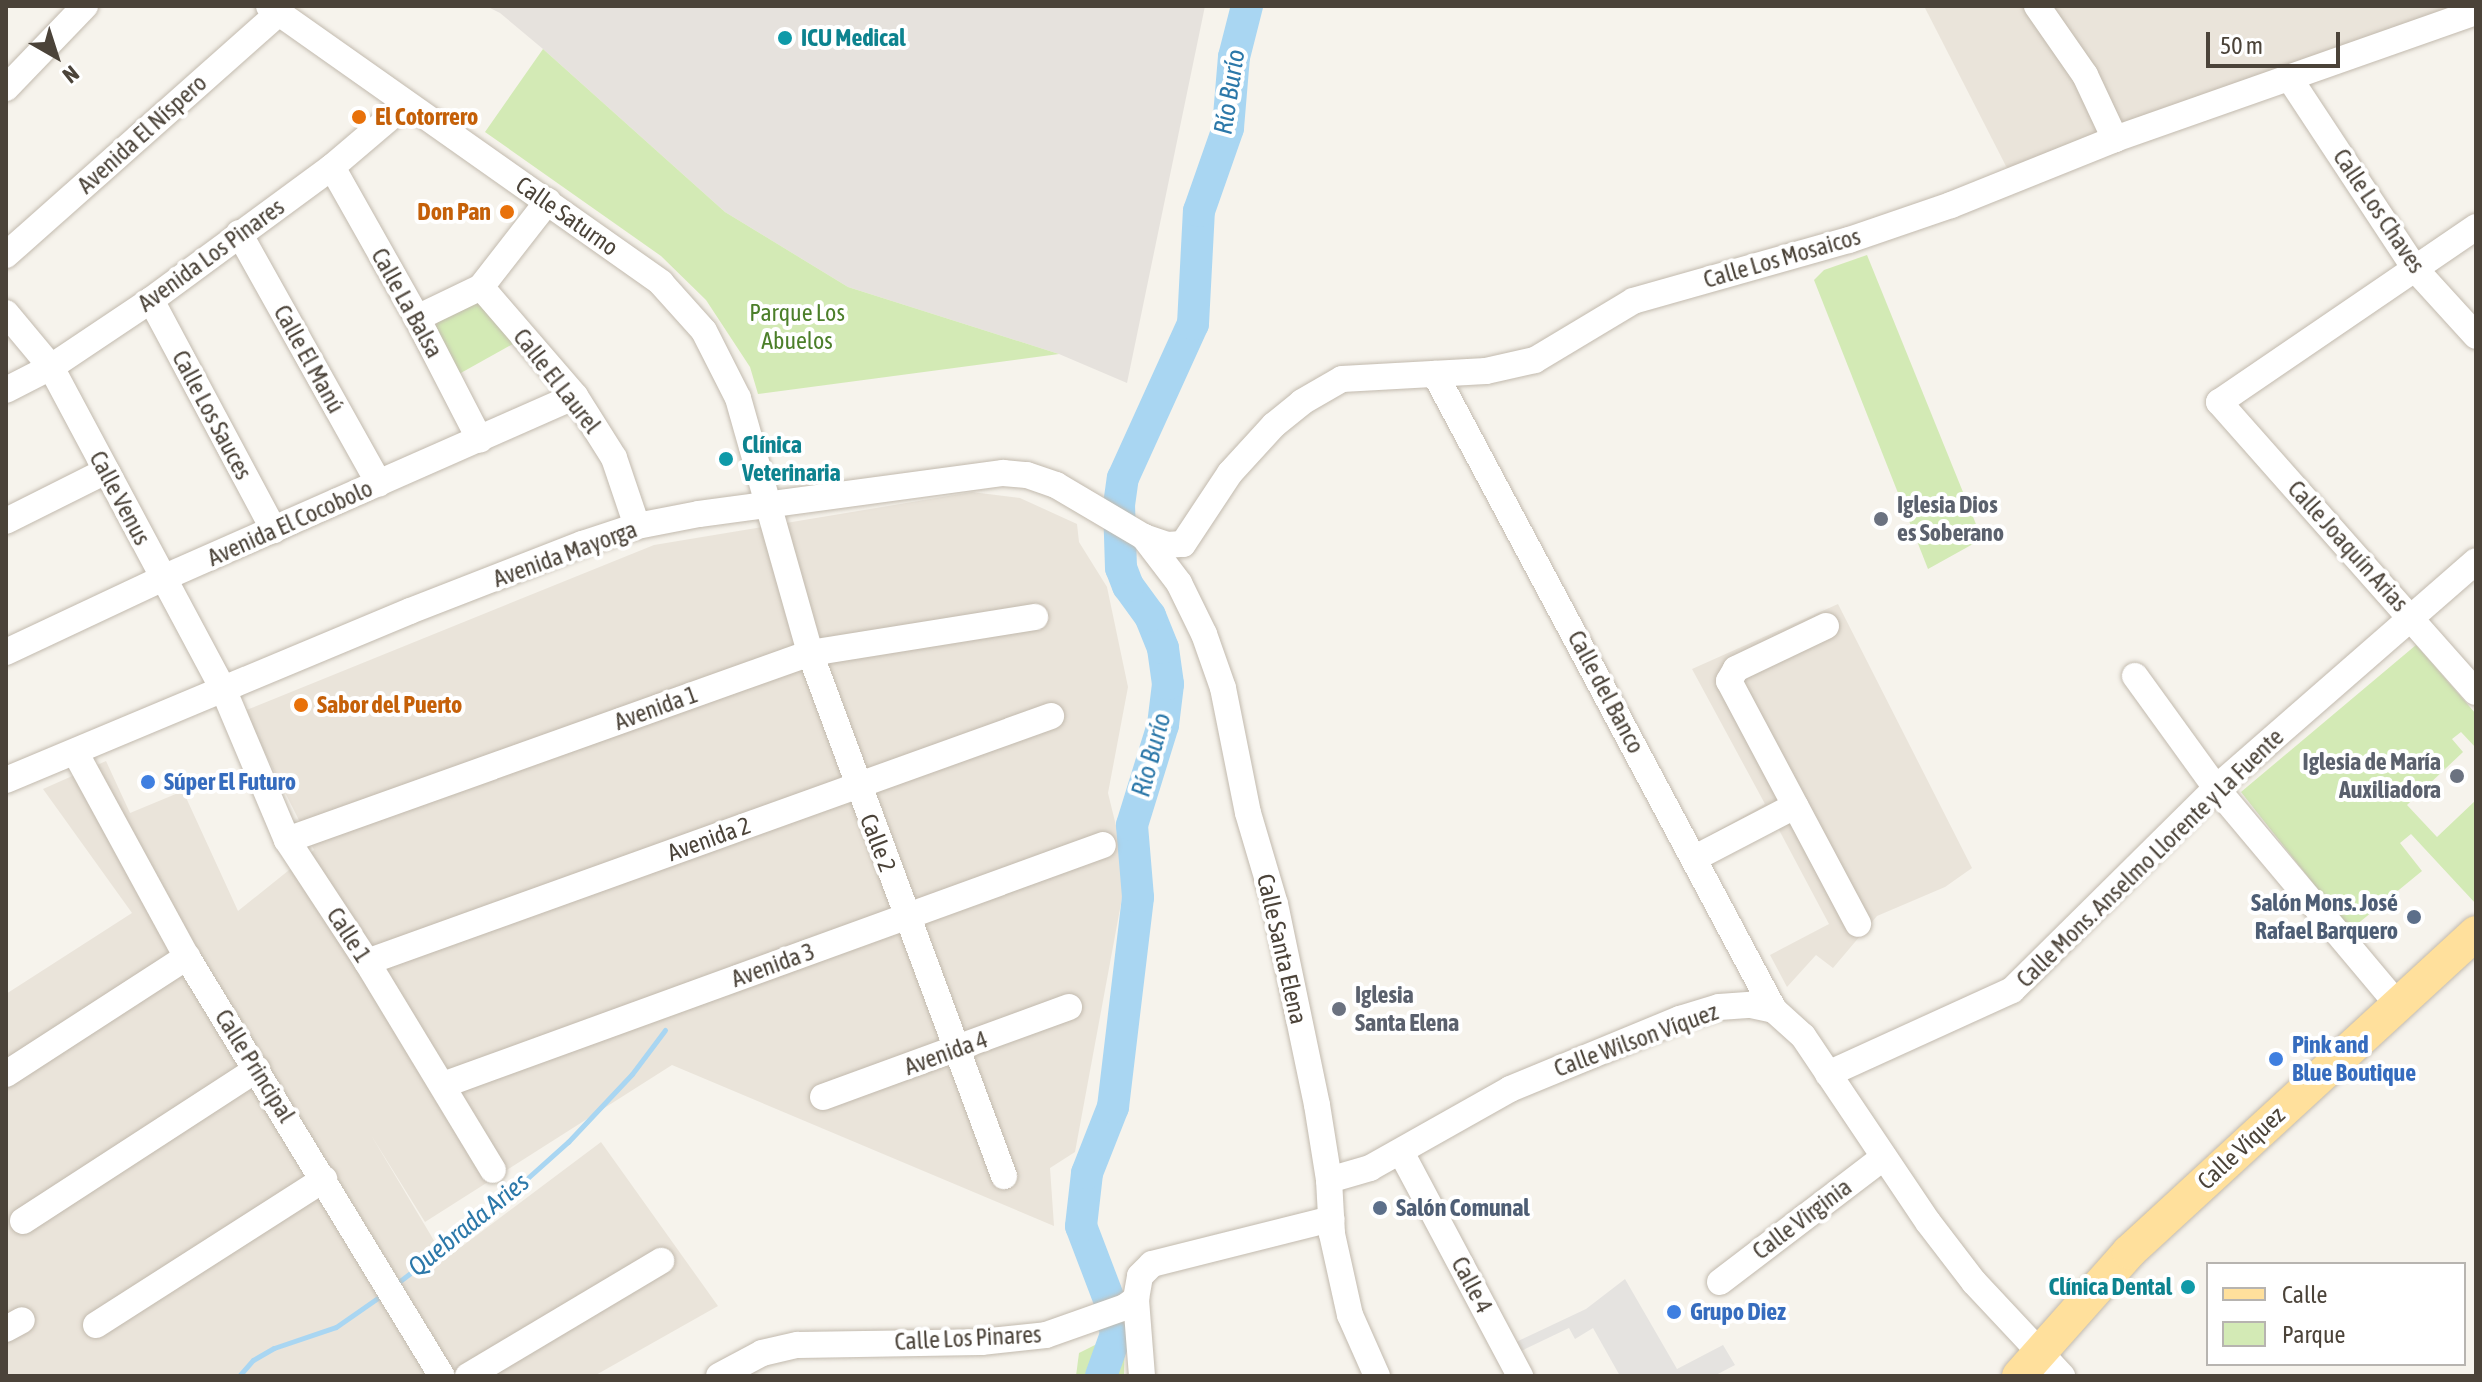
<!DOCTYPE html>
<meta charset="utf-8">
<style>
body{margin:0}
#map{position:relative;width:2482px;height:1382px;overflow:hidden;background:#f6f3ec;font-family:"Asap Condensed",sans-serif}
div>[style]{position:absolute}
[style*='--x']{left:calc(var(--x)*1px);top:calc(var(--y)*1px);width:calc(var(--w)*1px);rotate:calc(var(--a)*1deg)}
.residential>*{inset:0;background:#eae4da}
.industrial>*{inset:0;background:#e6e2dd}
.green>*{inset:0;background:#d3eab5}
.parking>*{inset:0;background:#e5e3e0}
.stream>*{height:5px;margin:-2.5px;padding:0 2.5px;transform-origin:2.5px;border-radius:2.5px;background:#a9d6f2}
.river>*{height:32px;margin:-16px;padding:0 16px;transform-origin:16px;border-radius:16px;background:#a9d6f2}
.roads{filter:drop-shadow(0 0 2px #c2baae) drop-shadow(0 0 2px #c2baae)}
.minor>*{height:26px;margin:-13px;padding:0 13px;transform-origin:13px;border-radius:13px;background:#fff}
.major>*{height:34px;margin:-17px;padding:0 17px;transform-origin:17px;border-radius:17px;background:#ffe09c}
.dots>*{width:22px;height:22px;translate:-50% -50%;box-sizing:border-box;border:4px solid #fff;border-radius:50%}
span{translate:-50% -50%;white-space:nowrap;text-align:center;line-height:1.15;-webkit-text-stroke:8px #fff;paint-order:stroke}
.culture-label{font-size:24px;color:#0d838f;font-weight:700}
.left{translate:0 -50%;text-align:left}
.right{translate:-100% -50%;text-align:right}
.food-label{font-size:24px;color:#c56008;font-weight:700}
.street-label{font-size:24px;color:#4b4339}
.park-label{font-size:24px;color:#4c7f2a}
.worship-label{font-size:24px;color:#5b616d;font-weight:700}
.shop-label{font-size:24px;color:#366cbe;font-weight:700}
.service-label{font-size:24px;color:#4e5e75;font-weight:700}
.water-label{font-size:26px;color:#2c78a9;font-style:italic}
.frame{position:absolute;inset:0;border:8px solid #4b4339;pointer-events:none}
.legend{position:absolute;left:2206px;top:1262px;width:260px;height:104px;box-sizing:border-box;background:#fff;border:2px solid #b7b4b0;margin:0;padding:10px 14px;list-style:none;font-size:24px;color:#4b4339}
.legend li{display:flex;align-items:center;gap:16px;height:40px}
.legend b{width:40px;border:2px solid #b7b4b0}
.north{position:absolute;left:16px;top:16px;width:80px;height:80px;-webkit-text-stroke:6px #fff;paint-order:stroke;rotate:141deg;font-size:22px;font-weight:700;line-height:32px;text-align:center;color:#4b4339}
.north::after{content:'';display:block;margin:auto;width:28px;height:36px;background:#4b4339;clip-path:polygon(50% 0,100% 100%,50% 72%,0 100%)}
.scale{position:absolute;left:2206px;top:32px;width:134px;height:36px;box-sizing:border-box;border:4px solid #4b4339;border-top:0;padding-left:10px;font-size:24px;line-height:28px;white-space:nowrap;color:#4b4339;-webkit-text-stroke:6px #fff;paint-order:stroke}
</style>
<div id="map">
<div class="residential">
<div style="clip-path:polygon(1924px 6px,2466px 6px,2009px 172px)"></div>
<div style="clip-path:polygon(972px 492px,1020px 498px,1077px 524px,1079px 542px,1107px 587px,1128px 687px,1108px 793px,1127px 871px,1075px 1152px,1050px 1168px,1054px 1226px,672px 1065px,425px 1222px,371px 1135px,445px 1259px,601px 1142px,718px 1306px,594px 1376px,6px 1376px,6px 994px,132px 913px,43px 789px,106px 761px,130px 813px,183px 791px,238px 911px,314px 850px,244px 711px,654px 545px)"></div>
<div style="clip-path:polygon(1838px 604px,1972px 868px,1945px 887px,1877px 916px,1833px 968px,1816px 955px,1787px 987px,1770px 955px,1829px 924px,1778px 828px,1720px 858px,1708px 836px,1765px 804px,1692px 669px)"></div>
</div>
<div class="industrial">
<div style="clip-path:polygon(486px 6px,1205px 6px,1127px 383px,1059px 354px,848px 287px,725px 212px,543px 49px,500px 13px)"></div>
</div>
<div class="green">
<div style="clip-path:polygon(543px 49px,725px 212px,848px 287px,1059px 354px,758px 394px,750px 367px,706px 300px,661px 256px,485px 132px)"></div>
<div style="clip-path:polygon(1867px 255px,1982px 539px,1928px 569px,1814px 280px,1824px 270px)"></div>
<div style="clip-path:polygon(475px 296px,520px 340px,459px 374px,436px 332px,436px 325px,439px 319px)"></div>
<div style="clip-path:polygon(2416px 645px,2476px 714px,2476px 748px,2461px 732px,2452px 739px,2463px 752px,2407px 805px,2437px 837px,2476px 800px,2476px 904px,2411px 834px,2400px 843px,2422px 871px,2350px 930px,2241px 792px)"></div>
<div style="clip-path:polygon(1125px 1330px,1124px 1376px,1076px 1376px,1079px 1353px)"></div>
</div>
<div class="parking">
<div style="clip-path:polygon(1625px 1279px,1677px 1369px,1723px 1345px,1735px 1365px,1714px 1376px,1620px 1376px,1593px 1328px,1575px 1339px,1569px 1328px,1519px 1352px,1514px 1343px,1586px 1309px)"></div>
</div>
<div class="stream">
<div style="--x:396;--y:1284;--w:111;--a:-37.3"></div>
<div style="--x:484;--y:1217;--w:113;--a:-41.8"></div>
<div style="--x:568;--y:1142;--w:93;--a:-46.7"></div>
<div style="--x:632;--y:1074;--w:55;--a:-53.1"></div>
<div style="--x:239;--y:1376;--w:21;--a:-49"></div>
<div style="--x:253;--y:1360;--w:24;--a:-30"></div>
<div style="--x:274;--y:1348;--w:65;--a:-18.7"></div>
<div style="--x:336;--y:1327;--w:56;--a:-34.8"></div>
</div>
<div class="river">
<div style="--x:1101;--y:1376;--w:45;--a:-70.3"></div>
<div style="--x:1116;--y:1334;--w:33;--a:-101"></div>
<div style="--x:1110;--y:1302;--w:81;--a:-110.9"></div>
<div style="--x:1081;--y:1226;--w:53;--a:-83.5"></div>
<div style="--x:1087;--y:1173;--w:71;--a:-68.5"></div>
<div style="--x:1113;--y:1107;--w:211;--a:-83.2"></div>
<div style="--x:1138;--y:897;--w:72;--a:-94.8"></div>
<div style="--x:1132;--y:825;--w:105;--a:-72.8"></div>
<div style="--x:1163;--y:725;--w:41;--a:-83"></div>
<div style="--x:1168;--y:684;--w:36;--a:-98"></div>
<div style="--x:1163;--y:648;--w:35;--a:-112"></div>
<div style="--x:1150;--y:616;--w:37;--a:-126"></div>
<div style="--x:1128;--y:586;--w:19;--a:-111"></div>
<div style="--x:1121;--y:568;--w:63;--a:-91.8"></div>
<div style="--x:1119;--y:505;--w:27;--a:-82"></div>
<div style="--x:1123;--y:478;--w:169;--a:-65.6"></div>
<div style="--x:1193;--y:324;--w:113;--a:-87"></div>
<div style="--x:1199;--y:211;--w:88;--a:-70.7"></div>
<div style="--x:1228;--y:128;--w:71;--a:-85.2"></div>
<div style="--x:1234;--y:57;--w:53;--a:-75.7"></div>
</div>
<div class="roads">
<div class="minor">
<div style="--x:269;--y:6;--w:480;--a:35.2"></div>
<div style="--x:661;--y:283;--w:64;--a:48.1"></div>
<div style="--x:704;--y:331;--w:75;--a:63.1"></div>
<div style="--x:738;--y:398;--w:265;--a:74.2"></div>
<div style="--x:810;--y:653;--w:558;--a:69.65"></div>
<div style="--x:2037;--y:6;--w:84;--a:55.2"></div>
<div style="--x:2085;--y:75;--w:71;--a:64.9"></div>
<div style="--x:2290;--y:79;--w:229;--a:56.6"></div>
<div style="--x:2416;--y:270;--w:89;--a:47.7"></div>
<div style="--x:6;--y:88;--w:114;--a:-46.1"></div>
<div style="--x:332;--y:167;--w:173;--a:60.6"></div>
<div style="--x:417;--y:318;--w:137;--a:62.7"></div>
<div style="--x:2476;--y:227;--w:311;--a:145.7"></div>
<div style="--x:2219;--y:402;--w:387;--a:48.5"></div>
<div style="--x:239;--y:233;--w:287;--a:60.8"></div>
<div style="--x:6;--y:255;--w:365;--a:-41.6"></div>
<div style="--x:481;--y:287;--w:144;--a:49.2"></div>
<div style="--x:575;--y:396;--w:73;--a:57.8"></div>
<div style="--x:614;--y:458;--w:72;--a:71.3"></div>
<div style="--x:151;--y:300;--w:261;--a:61.9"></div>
<div style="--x:6;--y:313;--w:70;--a:50.2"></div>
<div style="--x:51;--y:367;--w:367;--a:61.9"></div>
<div style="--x:224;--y:691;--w:162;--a:67.1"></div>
<div style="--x:287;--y:840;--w:146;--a:56.7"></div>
<div style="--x:367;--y:962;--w:243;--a:58.8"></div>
<div style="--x:417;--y:318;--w:71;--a:-25.8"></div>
<div style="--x:481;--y:287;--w:109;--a:-52.1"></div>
<div style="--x:1435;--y:374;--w:721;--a:61.94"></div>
<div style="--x:6;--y:390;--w:51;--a:-27.1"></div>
<div style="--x:51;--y:367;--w:120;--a:-33.8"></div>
<div style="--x:151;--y:300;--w:225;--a:-36.3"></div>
<div style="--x:332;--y:167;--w:97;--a:-40.4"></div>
<div style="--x:6;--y:521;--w:112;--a:-26.6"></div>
<div style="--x:1144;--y:537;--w:58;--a:52.7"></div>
<div style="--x:1179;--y:583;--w:57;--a:63.9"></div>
<div style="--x:1204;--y:634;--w:57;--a:70.6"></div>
<div style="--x:1223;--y:688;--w:127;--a:78.7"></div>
<div style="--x:1248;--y:813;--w:95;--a:73.5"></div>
<div style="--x:1275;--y:904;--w:205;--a:78.2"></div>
<div style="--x:1317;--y:1105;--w:76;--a:80.9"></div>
<div style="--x:1329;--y:1180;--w:54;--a:86.8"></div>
<div style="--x:1332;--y:1234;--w:83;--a:77.5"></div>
<div style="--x:1350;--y:1315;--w:67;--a:66.1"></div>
<div style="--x:1826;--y:626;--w:100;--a:154.5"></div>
<div style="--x:1736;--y:669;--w:14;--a:120"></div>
<div style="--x:1729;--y:681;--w:275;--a:62"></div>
<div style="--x:6;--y:652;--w:174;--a:-25.2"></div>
<div style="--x:163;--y:578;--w:450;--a:-23.8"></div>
<div style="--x:2135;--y:676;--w:138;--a:54.1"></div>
<div style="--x:2216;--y:788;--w:282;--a:50"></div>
<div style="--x:75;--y:752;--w:234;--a:61.4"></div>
<div style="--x:187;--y:957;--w:490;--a:58.7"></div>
<div style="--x:6;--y:780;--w:438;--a:-22.7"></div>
<div style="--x:410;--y:611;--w:185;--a:-21.3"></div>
<div style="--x:582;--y:544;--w:58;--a:-18.1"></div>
<div style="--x:637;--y:526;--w:63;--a:-11"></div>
<div style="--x:699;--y:514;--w:307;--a:-7.7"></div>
<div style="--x:1003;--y:473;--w:24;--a:5"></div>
<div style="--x:1027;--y:475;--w:31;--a:19"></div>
<div style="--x:1056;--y:485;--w:102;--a:30.6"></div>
<div style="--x:1144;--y:537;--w:24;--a:19"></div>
<div style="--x:1167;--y:545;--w:16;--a:-4"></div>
<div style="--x:1183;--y:544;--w:85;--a:-56.5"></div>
<div style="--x:1230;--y:473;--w:65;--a:-47.5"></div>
<div style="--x:1274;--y:425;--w:36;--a:-39"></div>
<div style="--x:1302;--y:402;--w:46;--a:-29.9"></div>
<div style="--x:1342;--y:379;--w:144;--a:-3.2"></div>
<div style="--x:1486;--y:371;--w:50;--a:-12.7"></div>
<div style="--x:1535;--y:360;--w:114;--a:-31"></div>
<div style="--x:1633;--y:301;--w:224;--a:-15.8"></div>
<div style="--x:1849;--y:240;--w:108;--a:-18.9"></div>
<div style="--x:1951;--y:205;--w:177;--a:-21.9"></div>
<div style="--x:2115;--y:139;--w:383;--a:-19.4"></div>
<div style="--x:287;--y:840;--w:555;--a:-19.67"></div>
<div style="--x:810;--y:653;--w:228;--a:-9.1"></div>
<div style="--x:1695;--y:858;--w:113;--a:-27.5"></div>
<div style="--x:367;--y:962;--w:727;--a:-19.78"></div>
<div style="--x:6;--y:1074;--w:216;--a:-32.9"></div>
<div style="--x:1828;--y:1074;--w:202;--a:-24.5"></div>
<div style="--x:2012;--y:990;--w:287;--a:-44.7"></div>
<div style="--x:2216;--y:788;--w:345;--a:-41.1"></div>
<div style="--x:443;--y:1085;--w:702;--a:-19.98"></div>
<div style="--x:823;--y:1097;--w:262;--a:-20.1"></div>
<div style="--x:1401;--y:1152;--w:254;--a:62"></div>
<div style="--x:1329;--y:1180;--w:43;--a:-16.3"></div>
<div style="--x:1370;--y:1168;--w:161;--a:-29.4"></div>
<div style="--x:1510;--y:1089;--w:184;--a:-22.4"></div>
<div style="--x:1680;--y:1019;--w:41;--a:-17.1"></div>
<div style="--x:1719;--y:1007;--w:32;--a:-4"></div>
<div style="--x:1751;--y:1005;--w:24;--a:12"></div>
<div style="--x:1774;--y:1010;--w:39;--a:42"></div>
<div style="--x:1803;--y:1036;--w:224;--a:56.1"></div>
<div style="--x:1928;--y:1222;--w:76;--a:52.5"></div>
<div style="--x:1974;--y:1282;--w:129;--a:46.9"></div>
<div style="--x:23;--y:1221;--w:279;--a:-33"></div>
<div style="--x:1720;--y:1282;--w:206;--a:-37.3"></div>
<div style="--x:96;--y:1325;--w:271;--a:-32.6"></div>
<div style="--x:6;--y:1329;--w:18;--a:-29"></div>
<div style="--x:468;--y:1376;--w:225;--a:-30.8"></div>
<div style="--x:719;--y:1376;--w:49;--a:-28.1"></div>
<div style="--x:762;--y:1353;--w:37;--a:-13"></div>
<div style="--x:798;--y:1345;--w:183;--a:-0.9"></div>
<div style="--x:981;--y:1342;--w:65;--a:-6.1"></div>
<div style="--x:1046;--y:1335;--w:84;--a:-19.5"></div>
<div style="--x:1125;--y:1307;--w:14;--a:-36"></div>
<div style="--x:1142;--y:1376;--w:77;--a:-94.5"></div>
<div style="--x:1136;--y:1299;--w:23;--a:-80"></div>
<div style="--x:1140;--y:1276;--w:17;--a:-45"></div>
<div style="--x:1152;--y:1264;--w:185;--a:-14.1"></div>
</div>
<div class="major">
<div style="--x:2019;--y:1376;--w:166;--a:-48.4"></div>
<div style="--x:2129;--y:1252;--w:471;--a:-42.6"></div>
</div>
</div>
<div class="dots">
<div style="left:785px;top:38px;background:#0f9aa8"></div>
<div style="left:359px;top:117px;background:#e8710a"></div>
<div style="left:507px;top:212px;background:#e8710a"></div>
<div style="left:726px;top:459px;background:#0f9aa8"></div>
<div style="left:1881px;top:519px;background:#6b7280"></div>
<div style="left:301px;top:705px;background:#e8710a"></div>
<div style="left:2457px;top:776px;background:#6b7280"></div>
<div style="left:148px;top:782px;background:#3f7fe0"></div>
<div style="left:2414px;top:917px;background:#5c6f8a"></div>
<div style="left:1339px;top:1009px;background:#6b7280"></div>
<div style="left:2276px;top:1059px;background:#3f7fe0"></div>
<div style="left:1380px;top:1208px;background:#5c6f8a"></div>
<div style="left:2188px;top:1287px;background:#0f9aa8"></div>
<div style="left:1674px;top:1312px;background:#3f7fe0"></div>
</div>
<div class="culture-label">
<span class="left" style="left:801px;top:38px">ICU Medical</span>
<span class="left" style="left:742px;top:459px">Clínica<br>Veterinaria</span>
<span class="right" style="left:2172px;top:1287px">Clínica Dental</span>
</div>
<div class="food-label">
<span class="left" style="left:375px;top:117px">El Cotorrero</span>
<span class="right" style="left:491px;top:212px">Don Pan</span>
<span class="left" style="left:317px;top:705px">Sabor del Puerto</span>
</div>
<div class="street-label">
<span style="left:142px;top:134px;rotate:-42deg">Avenida El Níspero</span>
<span style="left:2379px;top:211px;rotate:56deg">Calle Los Chaves</span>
<span style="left:567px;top:216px;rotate:35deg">Calle Saturno</span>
<span style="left:211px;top:255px;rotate:-36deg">Avenida Los Pinares</span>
<span style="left:1782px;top:258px;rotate:-16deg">Calle Los Mosaicos</span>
<span style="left:407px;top:303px;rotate:61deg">Calle La Balsa</span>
<span style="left:309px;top:359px;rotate:61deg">Calle El Manú</span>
<span style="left:557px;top:381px;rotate:52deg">Calle El Laurel</span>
<span style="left:212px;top:415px;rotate:62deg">Calle Los Sauces</span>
<span style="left:120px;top:498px;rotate:62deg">Calle Venus</span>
<span style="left:290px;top:523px;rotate:-24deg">Avenida El Cocobolo</span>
<span style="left:2348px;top:546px;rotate:48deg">Calle Joaquín Arias</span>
<span style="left:565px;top:554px;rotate:-20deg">Avenida Mayorga</span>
<span style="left:1606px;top:692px;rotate:62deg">Calle del Banco</span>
<span style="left:656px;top:708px;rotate:-20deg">Avenida 1</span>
<span style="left:709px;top:839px;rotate:-20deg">Avenida 2</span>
<span style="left:878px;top:843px;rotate:69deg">Calle 2</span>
<span style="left:2150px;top:858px;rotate:-44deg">Calle Mons. Anselmo Llorente y La Fuente</span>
<span style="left:349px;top:935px;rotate:57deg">Calle 1</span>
<span style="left:1282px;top:949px;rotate:77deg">Calle Santa Elena</span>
<span style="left:773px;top:965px;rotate:-20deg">Avenida 3</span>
<span style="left:1636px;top:1040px;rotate:-20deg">Calle Wilson Víquez</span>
<span style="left:946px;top:1053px;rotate:-20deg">Avenida 4</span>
<span style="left:255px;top:1066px;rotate:58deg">Calle Principal</span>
<span style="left:2241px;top:1148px;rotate:-43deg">Calle Víquez</span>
<span style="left:1802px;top:1219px;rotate:-37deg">Calle Virginia</span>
<span style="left:1472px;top:1285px;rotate:62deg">Calle 4</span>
<span style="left:968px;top:1338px;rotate:-3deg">Calle Los Pinares</span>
</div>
<div class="park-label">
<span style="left:797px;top:327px">Parque Los<br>Abuelos</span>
</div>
<div class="worship-label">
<span class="left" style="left:1897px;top:519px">Iglesia Dios<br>es Soberano</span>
<span class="right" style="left:2441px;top:776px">Iglesia de María<br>Auxiliadora</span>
<span class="left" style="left:1355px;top:1009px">Iglesia<br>Santa Elena</span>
</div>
<div class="shop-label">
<span class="left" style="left:164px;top:782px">Súper El Futuro</span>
<span class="left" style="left:2292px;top:1059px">Pink and<br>Blue Boutique</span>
<span class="left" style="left:1690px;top:1312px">Grupo Diez</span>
</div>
<div class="service-label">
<span class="right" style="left:2398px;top:917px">Salón Mons. José<br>Rafael Barquero</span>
<span class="left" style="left:1396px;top:1208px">Salón Comunal</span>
</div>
<div class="water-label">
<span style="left:1230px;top:92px;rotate:-81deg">Río Burío</span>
<span style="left:1152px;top:755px;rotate:-75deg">Río Burío</span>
<span style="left:469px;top:1225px;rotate:-39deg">Quebrada Aries</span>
</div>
<div class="frame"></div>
<ul class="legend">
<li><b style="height:10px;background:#ffe09c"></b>Calle</li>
<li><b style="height:22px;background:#d3eab5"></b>Parque</li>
</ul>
<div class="north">N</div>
<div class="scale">50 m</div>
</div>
